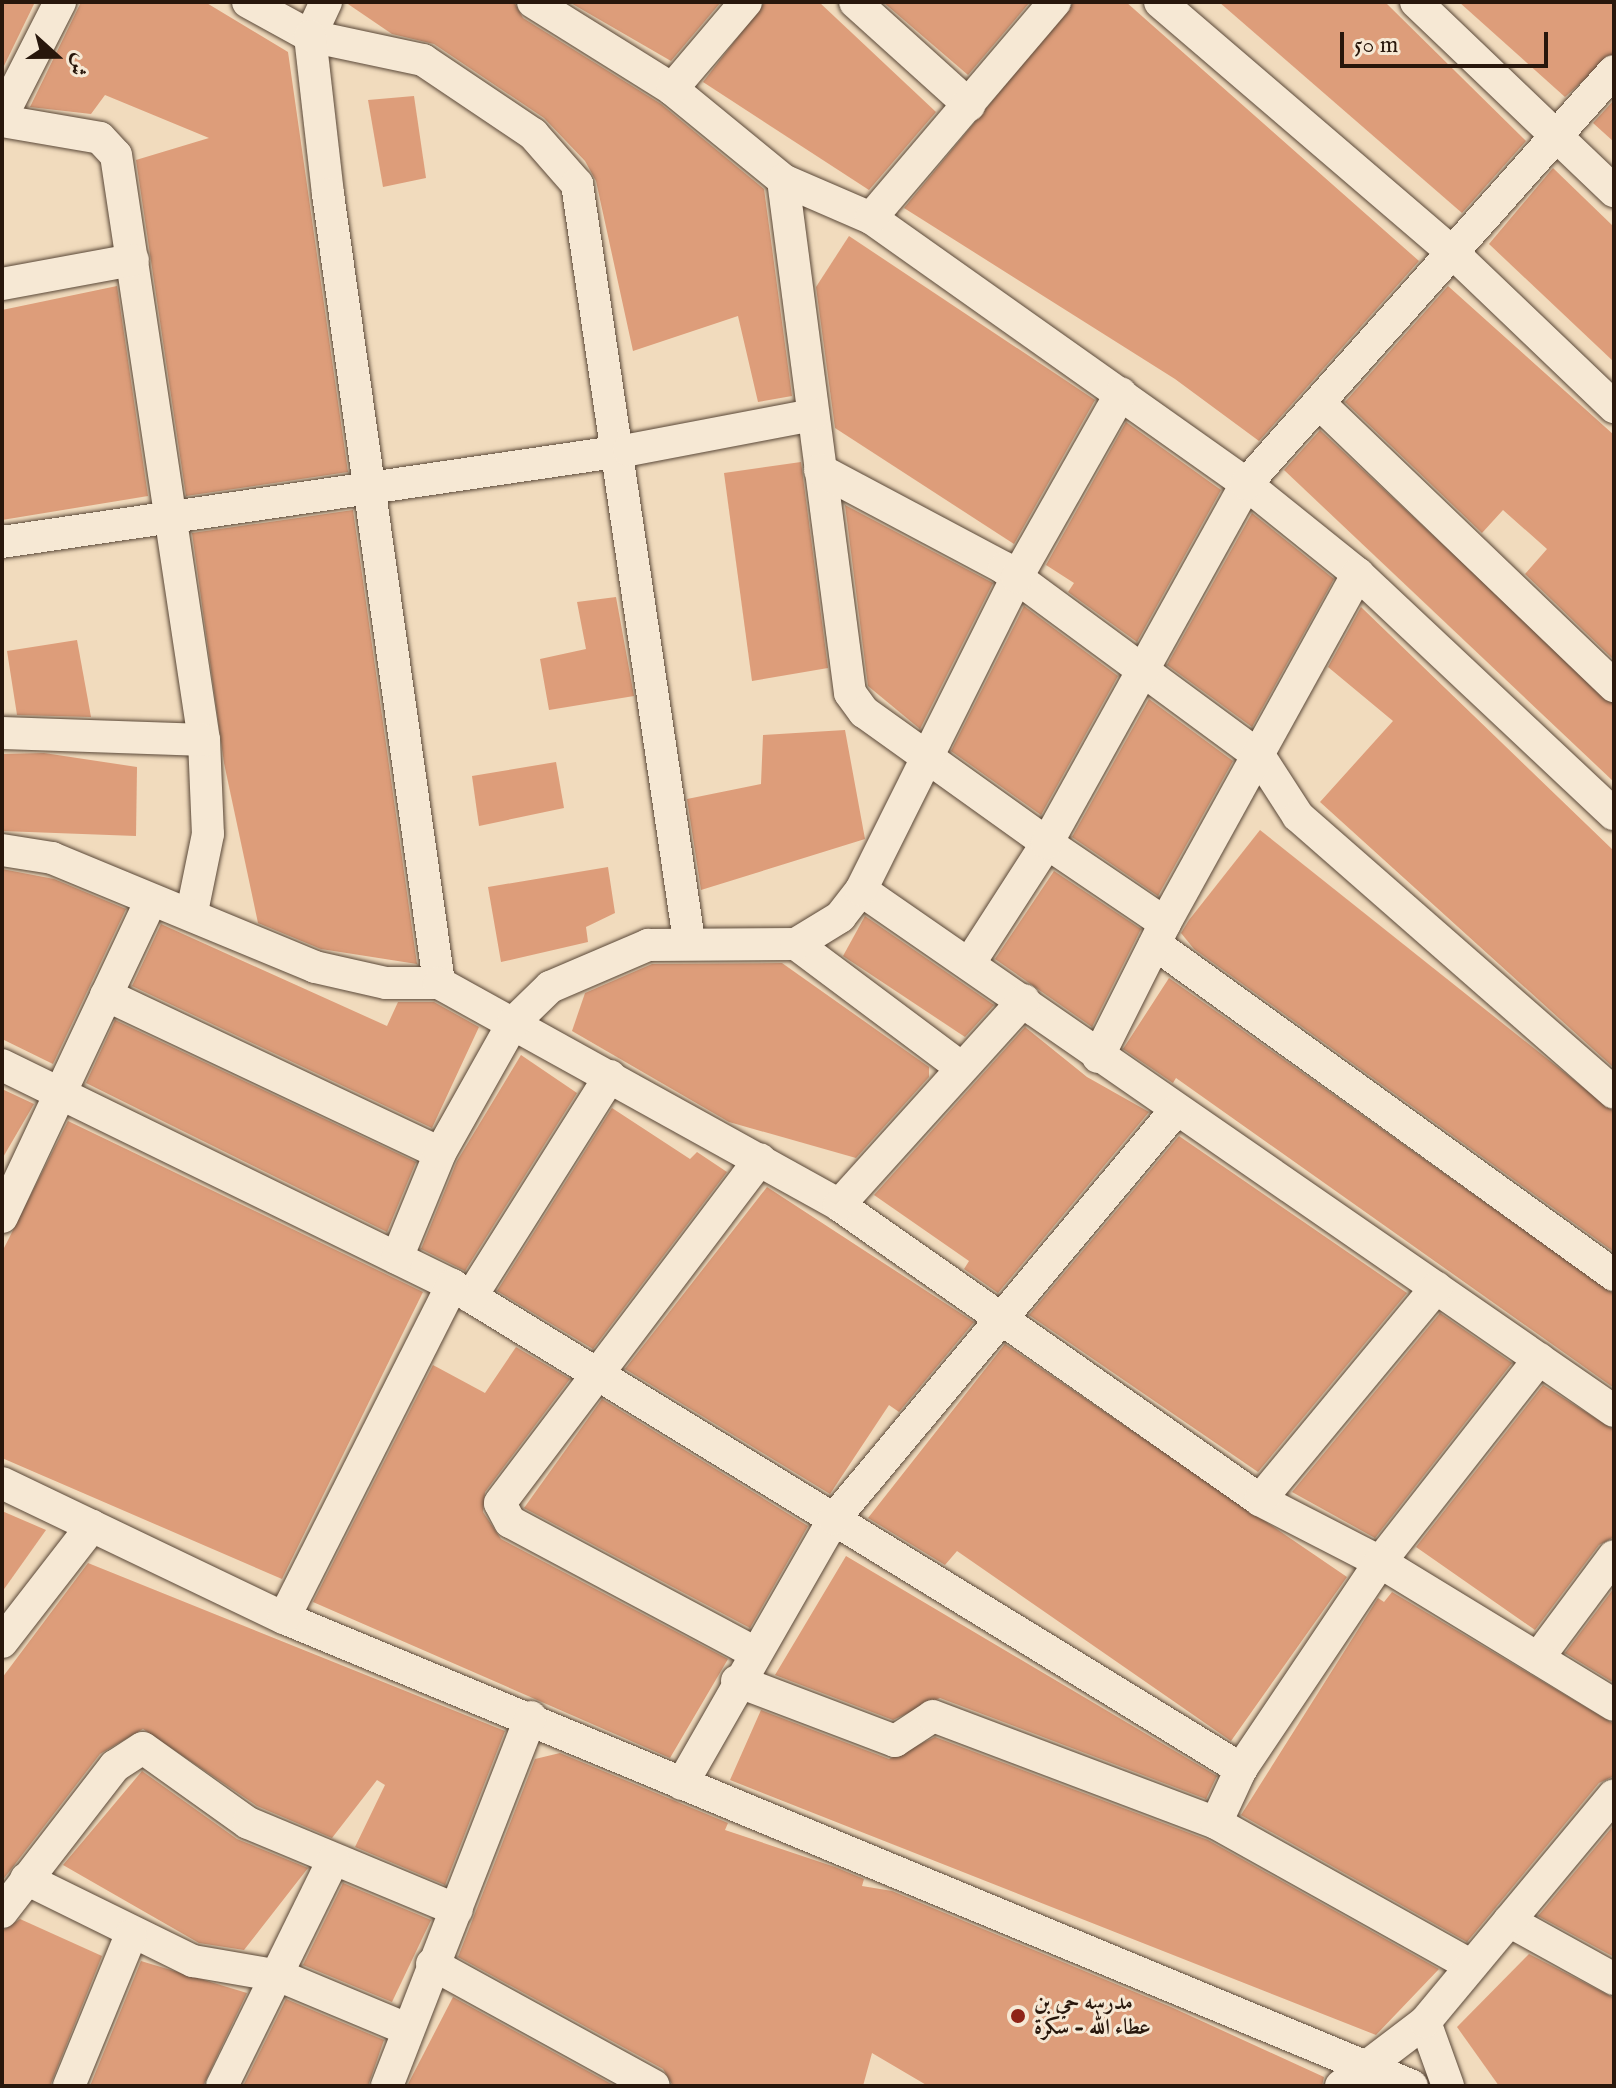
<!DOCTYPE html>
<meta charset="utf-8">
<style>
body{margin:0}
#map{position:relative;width:1616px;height:2088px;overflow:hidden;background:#f1dbbd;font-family:"IM FELL English",Amiri,serif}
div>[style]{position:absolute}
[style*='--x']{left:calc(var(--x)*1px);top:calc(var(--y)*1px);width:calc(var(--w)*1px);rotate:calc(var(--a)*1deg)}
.building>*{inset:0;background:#dd9d7a}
.roads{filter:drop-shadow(0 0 2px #5a4838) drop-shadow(0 0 2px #5a4838)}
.minor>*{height:32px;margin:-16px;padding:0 16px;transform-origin:16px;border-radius:16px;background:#f6e8d4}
.dots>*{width:22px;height:22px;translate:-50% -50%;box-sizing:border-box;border:4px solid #f6e8d4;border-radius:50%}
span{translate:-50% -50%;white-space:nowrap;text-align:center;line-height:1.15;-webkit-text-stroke:6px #f6e8d4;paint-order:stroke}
.poi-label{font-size:22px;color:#28170c;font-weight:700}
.left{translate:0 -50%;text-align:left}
.frame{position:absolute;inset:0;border:4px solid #28170c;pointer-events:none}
.north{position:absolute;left:16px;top:16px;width:80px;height:80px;-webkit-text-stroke:6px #f6e8d4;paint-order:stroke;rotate:111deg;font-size:22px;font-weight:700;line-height:32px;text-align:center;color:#28170c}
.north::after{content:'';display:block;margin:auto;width:28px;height:36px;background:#28170c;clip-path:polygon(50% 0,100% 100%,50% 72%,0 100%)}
.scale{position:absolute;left:1340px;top:32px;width:208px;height:36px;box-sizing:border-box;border:4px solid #28170c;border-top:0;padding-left:10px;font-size:24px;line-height:28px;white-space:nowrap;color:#28170c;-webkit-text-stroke:6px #f6e8d4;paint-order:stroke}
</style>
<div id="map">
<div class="building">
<div style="clip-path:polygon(2px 2px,35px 2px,2px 70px)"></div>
<div style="clip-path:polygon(81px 2px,205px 2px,288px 52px,348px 472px,186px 496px,136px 160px,209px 138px,105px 95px,91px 114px,30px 107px)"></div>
<div style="clip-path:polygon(345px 2px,514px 2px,523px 18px,661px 104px,764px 189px,792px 396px,758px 402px,738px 316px,633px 351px,596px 181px,585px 161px,544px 118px,434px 44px,392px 34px)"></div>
<div style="clip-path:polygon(569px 2px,721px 2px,671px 61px)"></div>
<div style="clip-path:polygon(765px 2px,819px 2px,936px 112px,869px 190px,703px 82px)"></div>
<div style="clip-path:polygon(883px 2px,1030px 2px,968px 75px)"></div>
<div style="clip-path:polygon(1074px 2px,1126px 2px,1419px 261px,1259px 441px,1175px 379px,904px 208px)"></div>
<div style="clip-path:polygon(1219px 2px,1385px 2px,1526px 141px,1462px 213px)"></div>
<div style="clip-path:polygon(1459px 2px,1614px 2px,1614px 53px,1565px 97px)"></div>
<div style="clip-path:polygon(414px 96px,426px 178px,383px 187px,368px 100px)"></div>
<div style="clip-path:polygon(1614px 100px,1614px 142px,1593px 123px)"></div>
<div style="clip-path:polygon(1553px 168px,1614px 227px,1614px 362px,1489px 244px)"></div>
<div style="clip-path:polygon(849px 236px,1095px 400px,1014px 544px,835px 428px,816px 287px)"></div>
<div style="clip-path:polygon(117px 286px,148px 496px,2px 520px,2px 310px)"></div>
<div style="clip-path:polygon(1448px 286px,1614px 435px,1614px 660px,1525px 574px,1547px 549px,1503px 510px,1482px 533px,1345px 402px)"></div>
<div style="clip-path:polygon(1126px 422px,1221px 490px,1137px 642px,1068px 592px,1074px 583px,1046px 565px)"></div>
<div style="clip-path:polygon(1320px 430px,1614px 704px,1614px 782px,1284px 470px)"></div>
<div style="clip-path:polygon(801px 462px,828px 668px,752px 681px,724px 473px)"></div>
<div style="clip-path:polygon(845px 505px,993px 583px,920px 729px,868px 686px)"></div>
<div style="clip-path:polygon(353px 510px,417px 964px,321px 949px,258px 923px,224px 763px,192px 533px)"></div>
<div style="clip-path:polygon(1252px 513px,1334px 579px,1252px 727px,1167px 665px)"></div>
<div style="clip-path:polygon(616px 597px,634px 696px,549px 710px,540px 659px,586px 649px,577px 602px)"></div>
<div style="clip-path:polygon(1024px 606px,1118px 676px,1041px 815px,951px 751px)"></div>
<div style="clip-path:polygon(1361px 607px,1614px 851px,1614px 1068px,1320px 802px,1393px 721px,1328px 667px)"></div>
<div style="clip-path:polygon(77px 640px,91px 717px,17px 715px,7px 651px)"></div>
<div style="clip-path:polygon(1149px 699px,1233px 761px,1158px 896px,1072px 837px)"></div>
<div style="clip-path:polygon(845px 730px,865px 839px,701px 890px,687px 799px,761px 784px,763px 735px)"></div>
<div style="clip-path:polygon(44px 753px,137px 767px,136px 836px,2px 831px,2px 754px)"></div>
<div style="clip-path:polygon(556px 762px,564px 808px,479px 826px,472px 776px)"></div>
<div style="clip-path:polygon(1260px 830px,1614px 1112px,1614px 1252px,1194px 949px,1181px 933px,1189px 920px)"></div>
<div style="clip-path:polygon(608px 867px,615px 913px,586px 927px,588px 942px,501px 962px,488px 887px)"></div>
<div style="clip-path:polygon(2px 869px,54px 879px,126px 909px,53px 1064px,2px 1039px)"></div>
<div style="clip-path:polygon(1054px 871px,1141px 929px,1092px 1027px,995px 959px)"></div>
<div style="clip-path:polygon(865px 916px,994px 1005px,965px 1037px,843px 956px)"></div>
<div style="clip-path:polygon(161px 924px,387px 1026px,398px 1002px,434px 1002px,479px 1027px,432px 1128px,132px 986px)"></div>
<div style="clip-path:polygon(782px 963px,929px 1067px,929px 1077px,856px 1158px,729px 1122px,572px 1031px,585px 993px,652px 964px)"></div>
<div style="clip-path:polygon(1169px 978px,1614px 1294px,1614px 1388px,1176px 1078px,1173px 1083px,1123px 1049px)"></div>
<div style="clip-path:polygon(115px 1020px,416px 1162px,387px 1232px,86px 1083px)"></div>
<div style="clip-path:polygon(1025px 1027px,1087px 1077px,1149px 1112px,998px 1293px,964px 1269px,969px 1261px,874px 1195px)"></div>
<div style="clip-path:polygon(521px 1055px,577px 1093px,465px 1271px,421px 1249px,457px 1161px)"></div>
<div style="clip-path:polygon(2px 1089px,34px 1104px,2px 1159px)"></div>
<div style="clip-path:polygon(612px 1108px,690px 1159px,697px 1152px,727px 1172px,593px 1349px,497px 1291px)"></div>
<div style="clip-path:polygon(68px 1121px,423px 1292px,282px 1579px,2px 1458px,2px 1252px)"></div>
<div style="clip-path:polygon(1179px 1136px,1407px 1293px,1258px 1472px,1029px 1315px)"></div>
<div style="clip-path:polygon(767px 1187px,974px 1322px,899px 1412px,889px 1405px,830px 1494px,625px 1369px)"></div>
<div style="clip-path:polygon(1440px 1313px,1512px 1363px,1375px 1538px,1292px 1492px)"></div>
<div style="clip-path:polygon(1005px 1344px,1347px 1577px,1231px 1741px,957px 1551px,945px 1565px,868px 1518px)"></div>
<div style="clip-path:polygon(516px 1347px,570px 1379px,485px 1492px,483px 1512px,501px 1539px,728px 1659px,670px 1758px,313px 1602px,433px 1365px,485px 1393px)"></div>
<div style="clip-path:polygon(1543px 1385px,1614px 1430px,1614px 1537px,1599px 1545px,1535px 1630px,1416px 1547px)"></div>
<div style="clip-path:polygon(602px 1399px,808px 1526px,750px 1628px,524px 1508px)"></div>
<div style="clip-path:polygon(2px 1511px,46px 1530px,2px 1592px)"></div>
<div style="clip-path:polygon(846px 1556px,1217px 1776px,1206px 1799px,940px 1698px,893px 1720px,775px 1675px)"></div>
<div style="clip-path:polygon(88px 1563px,505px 1731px,445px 1885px,355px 1847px,385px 1785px,377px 1780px,332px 1838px,257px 1806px,143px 1729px,100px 1754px,2px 1881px,2px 1678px)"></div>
<div style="clip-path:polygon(1614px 1588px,1614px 1683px,1565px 1653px)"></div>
<div style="clip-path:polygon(1392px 1592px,1614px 1724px,1614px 1776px,1599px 1783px,1467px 1942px,1241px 1815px,1378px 1598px,1384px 1602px)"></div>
<div style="clip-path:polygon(761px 1710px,889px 1759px,935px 1737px,1208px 1840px,1439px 1969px,1376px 2035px,730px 1780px)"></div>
<div style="clip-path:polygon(560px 1753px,728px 1823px,725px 1830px,835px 1867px,864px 1879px,862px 1886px,892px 1891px,1171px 2007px,1324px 2077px,1322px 2086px,928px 2086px,872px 2053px,863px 2086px,673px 2086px,663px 2069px,458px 1957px,535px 1759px)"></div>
<div style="clip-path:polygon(142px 1771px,237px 1839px,308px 1868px,244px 1950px,199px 1943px,63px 1865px)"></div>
<div style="clip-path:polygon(1614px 1825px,1614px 1957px,1538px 1916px)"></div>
<div style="clip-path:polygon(343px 1883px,431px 1920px,392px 2002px,303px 1965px)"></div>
<div style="clip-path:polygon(20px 1919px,102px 1956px,50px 2086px,2px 2086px,2px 1931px)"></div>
<div style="clip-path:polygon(1529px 1954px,1614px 1998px,1614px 2086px,1499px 2086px,1457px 2027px)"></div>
<div style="clip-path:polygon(141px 1961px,247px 1993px,203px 2086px,90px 2086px)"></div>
<div style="clip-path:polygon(453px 1997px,615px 2086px,407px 2086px)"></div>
<div style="clip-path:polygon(286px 1999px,384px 2040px,368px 2086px,243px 2086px)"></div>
</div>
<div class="roads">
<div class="minor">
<div style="--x:248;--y:2;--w:71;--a:28.7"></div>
<div style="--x:310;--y:36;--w:116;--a:12"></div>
<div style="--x:423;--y:60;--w:133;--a:33.9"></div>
<div style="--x:533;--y:134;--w:67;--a:48.7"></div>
<div style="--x:577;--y:184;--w:765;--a:81.58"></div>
<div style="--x:326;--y:2;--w:38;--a:115"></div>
<div style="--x:310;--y:36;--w:159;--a:83.5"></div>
<div style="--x:328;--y:194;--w:797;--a:81.99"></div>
<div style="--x:533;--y:2;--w:164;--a:32"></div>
<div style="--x:672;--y:89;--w:144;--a:39.3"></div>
<div style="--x:783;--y:180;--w:96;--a:23.4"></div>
<div style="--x:871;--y:218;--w:460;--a:35.3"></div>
<div style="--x:1246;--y:484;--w:144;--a:38.8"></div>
<div style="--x:1358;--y:574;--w:351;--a:43.2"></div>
<div style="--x:855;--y:2;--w:154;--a:42.1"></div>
<div style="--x:1160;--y:2;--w:386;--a:40.6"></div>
<div style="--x:1453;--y:253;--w:223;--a:43.7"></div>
<div style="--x:1416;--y:2;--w:274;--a:43.7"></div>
<div style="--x:672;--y:89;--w:114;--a:-49.6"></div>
<div style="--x:2;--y:116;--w:128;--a:-63"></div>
<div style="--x:2;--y:121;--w:99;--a:9.8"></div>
<div style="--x:100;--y:138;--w:23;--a:47"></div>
<div style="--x:116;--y:155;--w:592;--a:81.45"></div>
<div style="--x:204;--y:740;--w:94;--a:87.6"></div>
<div style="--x:208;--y:834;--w:80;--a:101.6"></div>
<div style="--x:783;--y:180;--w:517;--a:82.56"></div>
<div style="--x:850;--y:693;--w:24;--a:54"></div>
<div style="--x:864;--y:712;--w:225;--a:35.6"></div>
<div style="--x:1047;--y:843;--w:140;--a:122.8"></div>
<div style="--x:871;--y:218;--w:284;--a:-49.6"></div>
<div style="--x:2;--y:284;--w:133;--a:-10.4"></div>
<div style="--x:1319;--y:403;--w:409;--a:43.8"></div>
<div style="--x:820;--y:470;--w:208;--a:28"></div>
<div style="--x:1004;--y:568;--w:318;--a:36.4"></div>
<div style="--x:1260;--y:757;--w:70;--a:57.2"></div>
<div style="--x:1298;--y:816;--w:420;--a:41.2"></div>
<div style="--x:2;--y:542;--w:634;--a:-8.35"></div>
<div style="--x:629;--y:450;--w:187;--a:-10.8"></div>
<div style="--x:2;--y:733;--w:202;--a:2"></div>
<div style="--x:2;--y:850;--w:51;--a:9.1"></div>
<div style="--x:52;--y:858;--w:285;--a:22.5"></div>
<div style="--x:315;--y:967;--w:73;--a:12.7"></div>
<div style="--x:386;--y:983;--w:53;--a:0"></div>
<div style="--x:439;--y:983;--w:457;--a:29"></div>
<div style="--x:839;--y:1205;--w:514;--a:35.02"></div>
<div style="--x:1260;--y:1500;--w:135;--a:27.3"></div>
<div style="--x:1380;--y:1562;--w:258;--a:-51.9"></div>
<div style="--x:861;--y:890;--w:916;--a:34.68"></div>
<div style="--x:1165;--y:923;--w:399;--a:-61.1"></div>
<div style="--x:796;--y:944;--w:207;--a:36.8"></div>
<div style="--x:1155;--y:944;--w:566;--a:35.8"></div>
<div style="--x:106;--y:995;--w:369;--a:25.3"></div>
<div style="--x:1098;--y:1057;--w:150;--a:-63.4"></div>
<div style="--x:1165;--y:923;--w:143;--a:-145.9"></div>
<div style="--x:1047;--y:843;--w:410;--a:-61"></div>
<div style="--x:1246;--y:484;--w:553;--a:-48.3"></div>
<div style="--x:2;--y:1065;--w:501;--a:26.05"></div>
<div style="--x:452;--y:1285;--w:926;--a:31.53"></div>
<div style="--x:839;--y:1205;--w:276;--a:-47.9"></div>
<div style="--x:2;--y:1217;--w:348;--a:-64.8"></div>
<div style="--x:397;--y:1258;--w:113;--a:-67.7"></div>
<div style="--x:440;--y:1153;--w:149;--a:-60.7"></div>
<div style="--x:513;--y:1023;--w:52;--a:-44.2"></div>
<div style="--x:550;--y:987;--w:107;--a:-23.2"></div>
<div style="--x:648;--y:945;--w:148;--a:-0.4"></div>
<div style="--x:796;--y:944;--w:52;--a:-31.5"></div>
<div style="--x:840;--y:917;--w:34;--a:-52"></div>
<div style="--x:861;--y:890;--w:350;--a:-63.5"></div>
<div style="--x:1017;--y:577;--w:211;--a:-60.5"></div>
<div style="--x:471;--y:1297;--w:261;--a:-57.8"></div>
<div style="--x:2;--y:1483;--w:313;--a:25.6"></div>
<div style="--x:284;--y:1618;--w:1221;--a:22.53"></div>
<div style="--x:1260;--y:1500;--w:276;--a:-50.3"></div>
<div style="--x:284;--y:1618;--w:373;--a:-63.2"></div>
<div style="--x:2;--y:1642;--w:147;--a:-52.2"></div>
<div style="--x:752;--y:1651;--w:274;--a:-151.9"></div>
<div style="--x:510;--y:1522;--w:21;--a:-118"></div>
<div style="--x:500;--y:1503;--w:431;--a:-52.9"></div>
<div style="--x:1538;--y:1658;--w:127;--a:-53.3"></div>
<div style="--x:737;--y:1681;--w:169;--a:20.8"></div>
<div style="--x:895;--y:1741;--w:45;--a:-33.3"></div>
<div style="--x:933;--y:1716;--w:303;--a:20.7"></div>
<div style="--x:1216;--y:1823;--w:291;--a:29.2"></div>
<div style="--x:682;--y:1784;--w:305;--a:-60.2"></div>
<div style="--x:834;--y:1519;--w:533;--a:-50.1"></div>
<div style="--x:1216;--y:1823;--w:60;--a:-65.2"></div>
<div style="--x:1241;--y:1769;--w:249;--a:-56.1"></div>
<div style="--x:1380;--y:1562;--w:274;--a:31.4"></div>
<div style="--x:26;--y:1879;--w:186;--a:26.2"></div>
<div style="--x:193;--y:1961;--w:88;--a:9.8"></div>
<div style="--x:280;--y:1976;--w:138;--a:22.7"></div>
<div style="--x:2;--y:1912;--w:185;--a:-52.3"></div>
<div style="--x:115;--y:1766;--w:33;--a:-33"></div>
<div style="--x:143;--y:1748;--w:129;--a:35.5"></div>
<div style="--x:248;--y:1823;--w:226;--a:22.6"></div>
<div style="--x:1509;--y:1921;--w:120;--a:28.9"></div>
<div style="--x:432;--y:1964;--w:253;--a:28.8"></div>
<div style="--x:1425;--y:2022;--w:68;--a:70.2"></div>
<div style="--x:69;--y:2086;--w:163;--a:-67.7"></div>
<div style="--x:222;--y:2086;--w:252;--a:-63.8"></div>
<div style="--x:387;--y:2086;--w:396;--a:-68.7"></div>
<div style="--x:1341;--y:2086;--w:106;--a:-37.3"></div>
<div style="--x:1425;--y:2022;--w:295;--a:-50.2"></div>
</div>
</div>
<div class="dots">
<div style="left:1018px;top:2016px;background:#8f2418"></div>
</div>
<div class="poi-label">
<span class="left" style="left:1034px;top:2016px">مدرسه حي بن<br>عطاء الله - سكرة</span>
</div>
<div class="frame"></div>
<div class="north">ش</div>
<div class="scale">50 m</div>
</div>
